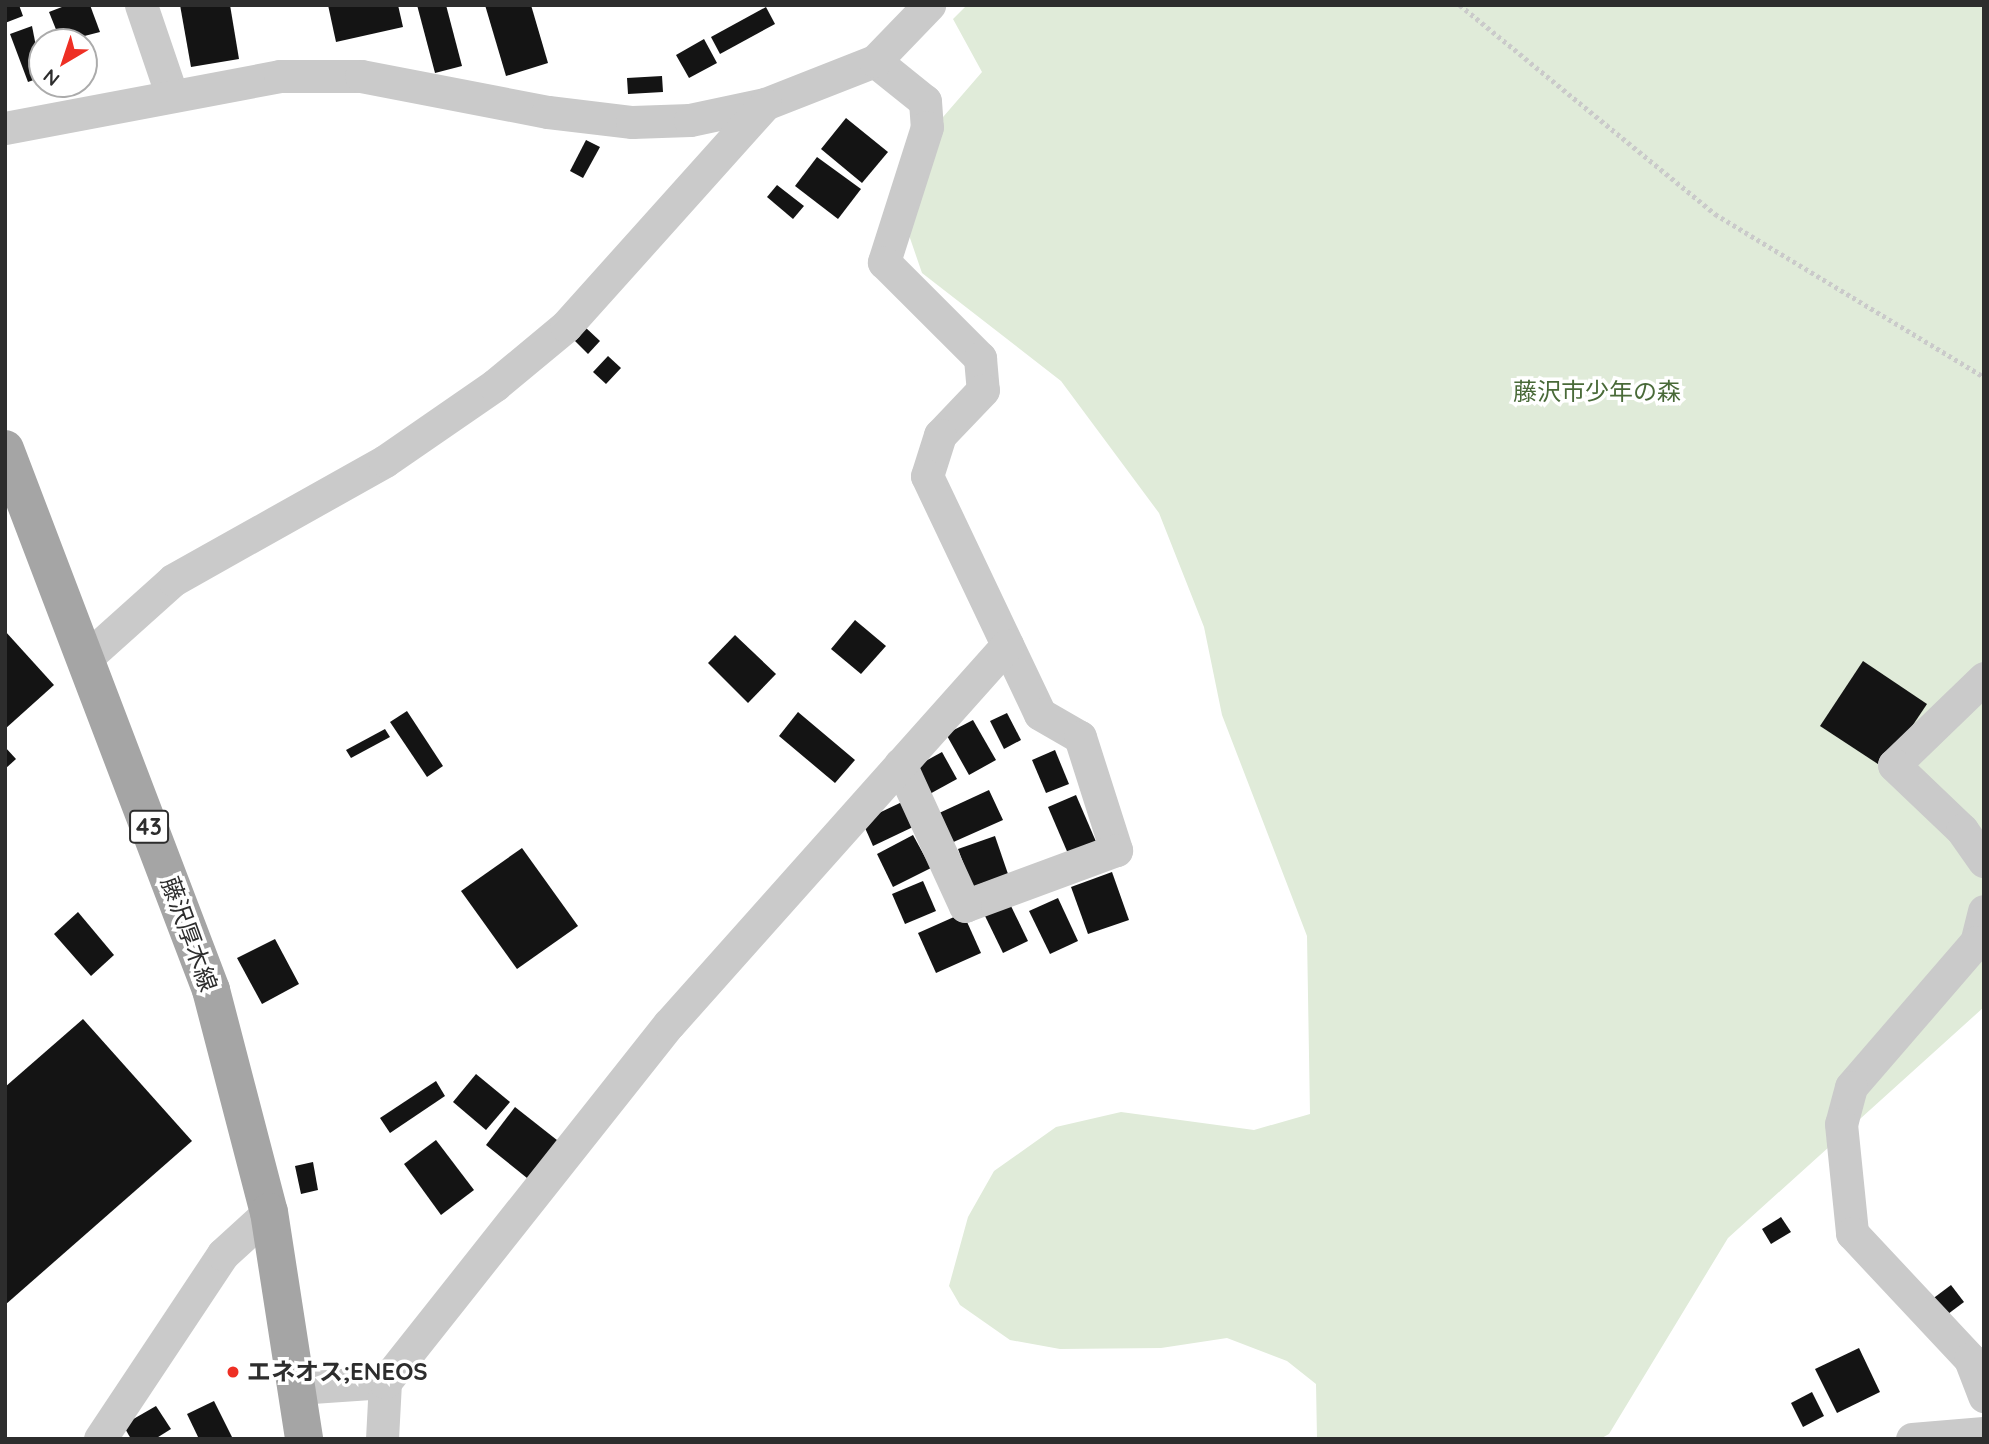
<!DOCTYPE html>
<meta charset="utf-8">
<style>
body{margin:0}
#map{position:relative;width:1989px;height:1444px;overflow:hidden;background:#fff;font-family:Quicksand,"Noto Sans JP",sans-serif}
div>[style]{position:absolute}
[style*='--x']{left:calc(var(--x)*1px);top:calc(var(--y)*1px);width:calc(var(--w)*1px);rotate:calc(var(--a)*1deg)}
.green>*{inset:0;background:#e0ebd9}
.building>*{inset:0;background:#141414}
.path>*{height:4.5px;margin-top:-2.25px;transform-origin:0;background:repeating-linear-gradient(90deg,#cacaca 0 3.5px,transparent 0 7px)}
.street>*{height:33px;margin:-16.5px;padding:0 16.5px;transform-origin:16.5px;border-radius:16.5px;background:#cacaca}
.primary>*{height:38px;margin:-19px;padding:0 19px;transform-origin:19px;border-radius:19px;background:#a5a5a5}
.dots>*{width:19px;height:19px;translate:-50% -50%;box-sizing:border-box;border:4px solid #fff;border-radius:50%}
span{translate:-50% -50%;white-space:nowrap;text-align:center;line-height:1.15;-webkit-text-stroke:7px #fff;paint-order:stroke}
.shield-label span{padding:2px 5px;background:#fff;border:2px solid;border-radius:5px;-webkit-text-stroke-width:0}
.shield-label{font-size:23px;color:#2d2d2d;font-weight:700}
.park-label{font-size:24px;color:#496a38}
.street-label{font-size:24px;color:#2d2d2d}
.poi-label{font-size:24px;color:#2d2d2d;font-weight:700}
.left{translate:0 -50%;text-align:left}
.frame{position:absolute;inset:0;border:7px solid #2d2d2d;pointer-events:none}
.north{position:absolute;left:28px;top:28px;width:70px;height:70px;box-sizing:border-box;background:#fff;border:2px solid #ababab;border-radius:50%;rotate:219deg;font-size:19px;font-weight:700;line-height:28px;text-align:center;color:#2d2d2d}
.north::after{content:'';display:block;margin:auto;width:24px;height:32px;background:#ee2f24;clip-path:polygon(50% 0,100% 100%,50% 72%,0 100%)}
</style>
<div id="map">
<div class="green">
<div style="clip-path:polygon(967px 5px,1984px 5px,1984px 1007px,1728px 1238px,1609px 1434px,1600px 1439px,1317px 1439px,1316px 1384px,1287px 1361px,1227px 1338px,1161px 1348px,1060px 1349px,1010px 1340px,960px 1305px,949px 1286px,968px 1217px,994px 1171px,1056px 1127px,1121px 1112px,1254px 1130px,1310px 1114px,1307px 936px,1222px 715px,1204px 627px,1159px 513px,1061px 381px,922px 273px,900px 209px,937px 124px,982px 72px,953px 19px)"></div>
</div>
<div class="building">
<div style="clip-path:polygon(5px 5px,19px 5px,23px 16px,5px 23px)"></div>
<div style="clip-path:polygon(67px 5px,90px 5px,100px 32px,61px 42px,49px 12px)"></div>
<div style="clip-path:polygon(180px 5px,230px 5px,239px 59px,191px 67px)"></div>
<div style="clip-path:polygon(328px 5px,398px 5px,403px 27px,336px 42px)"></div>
<div style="clip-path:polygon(417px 5px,446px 5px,462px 66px,435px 73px)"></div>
<div style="clip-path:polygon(485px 5px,531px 5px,548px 63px,506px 76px)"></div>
<div style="clip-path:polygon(766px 7px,775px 24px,720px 54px,711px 37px)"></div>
<div style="clip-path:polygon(32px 26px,42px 77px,28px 82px,10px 34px)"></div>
<div style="clip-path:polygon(704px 39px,717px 63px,689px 78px,676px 55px)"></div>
<div style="clip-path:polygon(662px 76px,663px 92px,628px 94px,627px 78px)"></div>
<div style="clip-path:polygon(846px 118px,888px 152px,862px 183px,821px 149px)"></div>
<div style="clip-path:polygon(586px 140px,600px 147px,583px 178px,570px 171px)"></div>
<div style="clip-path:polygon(817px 157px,861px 189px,838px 219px,795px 186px)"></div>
<div style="clip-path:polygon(777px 185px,804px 206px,793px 219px,767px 197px)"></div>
<div style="clip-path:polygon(585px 327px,600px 341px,588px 354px,573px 339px)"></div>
<div style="clip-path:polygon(608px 356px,621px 368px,606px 384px,593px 372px)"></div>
<div style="clip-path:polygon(855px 620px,886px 646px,861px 674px,831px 649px)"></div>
<div style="clip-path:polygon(5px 631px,54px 685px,5px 729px)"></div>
<div style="clip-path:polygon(735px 635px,776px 674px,748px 703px,708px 663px)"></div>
<div style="clip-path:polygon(1863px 661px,1927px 704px,1884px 768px,1820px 726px)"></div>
<div style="clip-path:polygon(407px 711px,443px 766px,427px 777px,390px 722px)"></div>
<div style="clip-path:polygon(798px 712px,855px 760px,835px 783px,779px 736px)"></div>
<div style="clip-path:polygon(1007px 713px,1021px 740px,1004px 749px,990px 721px)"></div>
<div style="clip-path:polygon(973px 720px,996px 760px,969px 775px,946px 734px)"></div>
<div style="clip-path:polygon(385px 729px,390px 737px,351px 758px,346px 750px)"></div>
<div style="clip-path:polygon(5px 747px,16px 759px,5px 769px)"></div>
<div style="clip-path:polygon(1055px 750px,1069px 784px,1046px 793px,1032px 760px)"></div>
<div style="clip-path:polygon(942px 752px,957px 779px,926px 796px,911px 769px)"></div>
<div style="clip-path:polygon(989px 790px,1003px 820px,949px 844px,937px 814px)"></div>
<div style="clip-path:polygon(1076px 795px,1097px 844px,1069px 856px,1048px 807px)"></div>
<div style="clip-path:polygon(902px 802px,913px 827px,873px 846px,862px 821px)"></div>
<div style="clip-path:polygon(913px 835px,931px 868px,893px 887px,877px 854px)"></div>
<div style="clip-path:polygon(995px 836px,1008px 874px,972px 887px,958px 849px)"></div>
<div style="clip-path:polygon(522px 848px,578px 926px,517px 969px,461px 891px)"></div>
<div style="clip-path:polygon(1112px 872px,1129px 920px,1088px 934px,1071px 887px)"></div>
<div style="clip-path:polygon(923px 881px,936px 911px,905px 924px,892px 894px)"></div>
<div style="clip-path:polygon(1058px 898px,1078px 941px,1050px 954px,1029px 911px)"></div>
<div style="clip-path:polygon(1010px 904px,1028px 941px,1003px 953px,985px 916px)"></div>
<div style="clip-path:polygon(78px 912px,114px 955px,91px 976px,54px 934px)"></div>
<div style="clip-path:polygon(963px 913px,981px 953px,936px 973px,918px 933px)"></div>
<div style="clip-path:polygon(275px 939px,299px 984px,262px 1004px,237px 958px)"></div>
<div style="clip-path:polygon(83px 1019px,192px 1141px,5px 1305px,5px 1087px)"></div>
<div style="clip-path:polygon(476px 1074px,510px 1102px,486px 1130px,453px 1102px)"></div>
<div style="clip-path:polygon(436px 1081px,445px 1096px,390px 1133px,380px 1118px)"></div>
<div style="clip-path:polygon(515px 1107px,562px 1144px,532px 1182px,486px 1145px)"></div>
<div style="clip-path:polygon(436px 1140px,474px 1190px,441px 1215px,404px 1164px)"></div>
<div style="clip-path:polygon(313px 1162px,318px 1190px,301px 1194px,295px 1166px)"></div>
<div style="clip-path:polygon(1781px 1217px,1791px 1232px,1771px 1244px,1762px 1229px)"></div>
<div style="clip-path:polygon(1951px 1285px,1964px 1302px,1940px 1320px,1927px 1303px)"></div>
<div style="clip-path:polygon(1859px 1348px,1880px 1392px,1837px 1413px,1815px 1369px)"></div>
<div style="clip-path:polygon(1812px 1392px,1824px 1416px,1803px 1427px,1791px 1403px)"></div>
<div style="clip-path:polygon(214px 1401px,233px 1439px,199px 1439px,187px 1414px)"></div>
<div style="clip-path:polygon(156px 1406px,171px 1429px,155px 1439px,131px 1439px,123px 1425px)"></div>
</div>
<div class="path">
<div style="--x:1460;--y:5;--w:330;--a:39.3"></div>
<div style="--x:1715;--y:214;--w:315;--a:31.2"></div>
</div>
<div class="street">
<div style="--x:141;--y:5;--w:93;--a:71.2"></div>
<div style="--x:875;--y:61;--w:64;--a:38.7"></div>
<div style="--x:925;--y:101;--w:26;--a:86"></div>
<div style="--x:927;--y:127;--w:142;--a:107.7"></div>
<div style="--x:884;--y:262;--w:136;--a:45"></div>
<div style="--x:980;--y:358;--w:32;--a:85"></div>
<div style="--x:983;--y:390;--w:62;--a:133.7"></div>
<div style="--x:940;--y:435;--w:43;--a:107.6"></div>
<div style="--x:927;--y:476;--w:263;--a:64.6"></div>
<div style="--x:1040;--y:714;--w:46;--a:29.9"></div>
<div style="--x:1080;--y:737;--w:119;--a:72.3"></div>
<div style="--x:1116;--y:850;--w:161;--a:159.7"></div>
<div style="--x:965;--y:906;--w:156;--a:-114.6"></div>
<div style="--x:5;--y:128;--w:280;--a:-10.7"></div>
<div style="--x:280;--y:76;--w:81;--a:0"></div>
<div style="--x:361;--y:76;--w:190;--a:10.9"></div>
<div style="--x:548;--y:112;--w:85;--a:6.8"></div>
<div style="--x:632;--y:122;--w:58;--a:-2"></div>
<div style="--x:690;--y:120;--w:77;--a:-12"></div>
<div style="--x:765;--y:104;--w:118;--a:-21.4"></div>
<div style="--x:875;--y:61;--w:78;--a:-46"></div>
<div style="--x:85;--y:659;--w:118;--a:-41.9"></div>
<div style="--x:173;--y:580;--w:243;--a:-29.3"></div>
<div style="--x:385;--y:461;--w:134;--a:-34.6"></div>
<div style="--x:495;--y:385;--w:92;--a:-39.7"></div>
<div style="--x:566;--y:326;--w:298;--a:-48.1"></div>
<div style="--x:1984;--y:678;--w:125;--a:136"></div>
<div style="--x:1894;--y:765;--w:94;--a:43.7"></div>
<div style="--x:1962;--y:830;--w:38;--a:55"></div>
<div style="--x:1984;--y:911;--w:32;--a:104"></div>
<div style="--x:1976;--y:942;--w:191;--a:130.8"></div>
<div style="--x:1851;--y:1087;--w:38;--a:105"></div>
<div style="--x:1841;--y:1124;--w:110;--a:84.2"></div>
<div style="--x:1852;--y:1233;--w:173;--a:46.9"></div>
<div style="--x:1970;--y:1359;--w:40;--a:69"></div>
<div style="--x:297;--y:1388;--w:88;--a:-3.9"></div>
<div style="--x:100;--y:1439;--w:222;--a:-56.4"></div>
<div style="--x:223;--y:1254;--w:62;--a:-42.4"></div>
<div style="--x:382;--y:1439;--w:57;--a:-87"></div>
<div style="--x:385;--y:1382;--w:457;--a:-51.6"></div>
<div style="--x:669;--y:1024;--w:508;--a:-48.27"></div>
<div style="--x:1912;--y:1439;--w:72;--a:-4.8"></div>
</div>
<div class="primary">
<div style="--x:5;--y:449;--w:579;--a:69.15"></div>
<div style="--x:211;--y:990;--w:229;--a:75.4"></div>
<div style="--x:269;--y:1212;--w:230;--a:81.2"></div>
</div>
<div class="dots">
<div style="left:233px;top:1372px;background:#ee2f24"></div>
</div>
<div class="shield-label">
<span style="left:149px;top:827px">43</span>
</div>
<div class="park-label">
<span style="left:1597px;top:392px">藤沢市少年の森</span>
</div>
<div class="street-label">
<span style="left:189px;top:934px;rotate:70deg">藤沢厚木線</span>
</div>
<div class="poi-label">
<span class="left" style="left:247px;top:1372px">エネオス;ENEOS</span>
</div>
<div class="frame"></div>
<div class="north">N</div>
</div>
